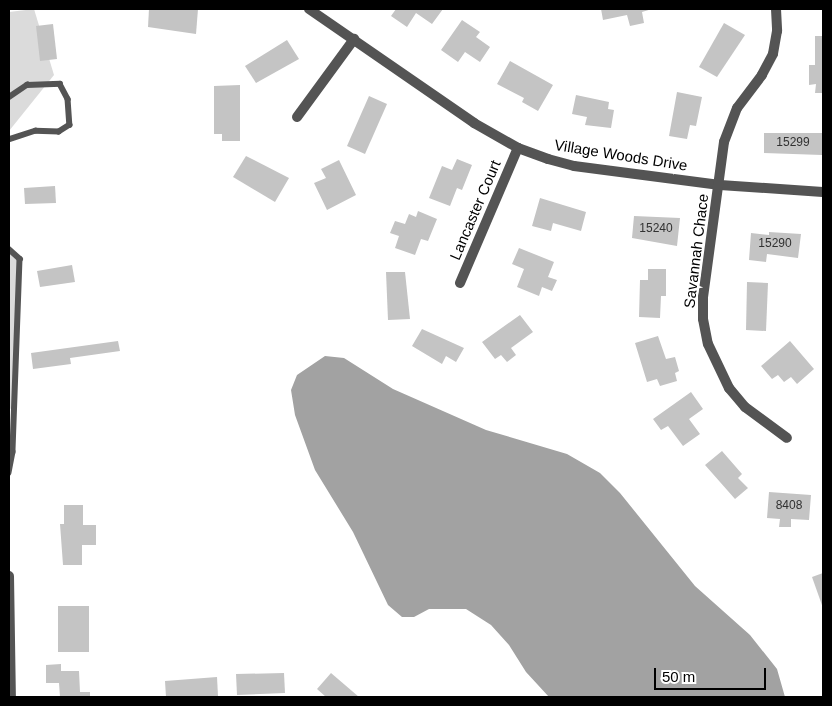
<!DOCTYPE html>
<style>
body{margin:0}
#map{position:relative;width:832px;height:706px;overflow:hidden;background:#fff;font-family:Helvetica,sans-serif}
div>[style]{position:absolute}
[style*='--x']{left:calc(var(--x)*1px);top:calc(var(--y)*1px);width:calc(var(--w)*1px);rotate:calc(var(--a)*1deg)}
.green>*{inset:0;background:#dbdbdb}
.water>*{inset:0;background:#a2a2a2}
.building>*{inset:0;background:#c4c4c4}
.service>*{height:5.5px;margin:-2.75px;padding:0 2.75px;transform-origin:2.75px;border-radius:2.75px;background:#545454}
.minor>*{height:10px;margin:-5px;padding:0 5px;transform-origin:5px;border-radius:5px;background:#545454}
span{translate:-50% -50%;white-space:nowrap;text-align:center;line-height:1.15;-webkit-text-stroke:4px #fff;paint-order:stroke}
.number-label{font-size:12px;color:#313131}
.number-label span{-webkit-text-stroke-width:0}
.street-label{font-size:15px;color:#000}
.frame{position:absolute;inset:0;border:10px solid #000;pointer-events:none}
.scale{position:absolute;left:654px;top:668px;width:112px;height:22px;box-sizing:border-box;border:2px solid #000;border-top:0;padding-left:6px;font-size:15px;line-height:18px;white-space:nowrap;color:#000;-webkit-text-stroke:4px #fff;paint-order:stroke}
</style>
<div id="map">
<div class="green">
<div style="clip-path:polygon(34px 9px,54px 75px,9px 131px,9px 12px)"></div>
<div style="clip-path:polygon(9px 253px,17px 260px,13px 410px,9px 408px)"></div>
</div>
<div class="water">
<div style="clip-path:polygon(325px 356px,344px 358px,393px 389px,486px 430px,567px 454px,600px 473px,620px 493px,695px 586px,750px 635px,777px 669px,785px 697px,549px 697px,526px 672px,509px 645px,491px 625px,466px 609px,429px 609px,414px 617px,402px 617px,388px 605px,353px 532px,315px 470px,295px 415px,291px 390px,297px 375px)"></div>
</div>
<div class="building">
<div style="clip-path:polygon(149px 9px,198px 9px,196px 34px,148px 27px)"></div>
<div style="clip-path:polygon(396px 9px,443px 9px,432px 24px,416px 13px,407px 27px,391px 16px)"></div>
<div style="clip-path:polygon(601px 9px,652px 9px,642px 12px,644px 23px,630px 26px,627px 15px,603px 20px)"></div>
<div style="clip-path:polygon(462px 20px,480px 32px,476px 37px,490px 47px,480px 62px,465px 52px,458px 62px,441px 50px)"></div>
<div style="clip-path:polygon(724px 23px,745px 35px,717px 77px,699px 67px)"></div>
<div style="clip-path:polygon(53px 24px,57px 59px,40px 61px,36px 26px)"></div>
<div style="clip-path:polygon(815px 36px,823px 36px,823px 93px,815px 93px,816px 84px,809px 85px,809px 65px,815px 65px)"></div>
<div style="clip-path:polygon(287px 40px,299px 59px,256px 83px,245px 66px)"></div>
<div style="clip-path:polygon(510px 61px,553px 85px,538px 111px,522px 102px,524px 98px,497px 84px)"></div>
<div style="clip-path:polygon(240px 85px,240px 141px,222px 141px,222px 134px,214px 134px,214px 86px)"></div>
<div style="clip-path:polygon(677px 92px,702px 97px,696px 126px,690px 125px,687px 139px,669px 136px)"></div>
<div style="clip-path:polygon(576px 95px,609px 102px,608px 109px,614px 110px,611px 128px,585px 125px,587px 117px,572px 114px)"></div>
<div style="clip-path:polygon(369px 96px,387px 104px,365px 154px,347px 146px)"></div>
<div style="clip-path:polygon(764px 133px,822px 133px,822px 155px,764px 153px)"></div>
<div style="clip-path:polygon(246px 156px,289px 178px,275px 202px,233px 177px)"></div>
<div style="clip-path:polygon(457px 159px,472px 165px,462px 190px,457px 188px,450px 206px,429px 198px,442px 166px,452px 170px)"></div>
<div style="clip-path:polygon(339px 160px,356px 195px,327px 210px,314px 183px,326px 178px,321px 169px)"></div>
<div style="clip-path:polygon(55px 186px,56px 203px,25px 204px,24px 188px)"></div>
<div style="clip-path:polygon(540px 198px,586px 212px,581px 231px,553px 223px,551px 231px,532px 226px)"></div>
<div style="clip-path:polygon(418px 211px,437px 219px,428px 241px,421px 239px,415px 255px,395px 248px,399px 236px,390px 233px,395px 221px,405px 224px,409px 214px,416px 217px)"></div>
<div style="clip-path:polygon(634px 216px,680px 218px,677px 246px,632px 238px)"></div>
<div style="clip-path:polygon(769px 232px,801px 234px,798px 258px,767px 254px,766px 262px,749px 260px,751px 233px,769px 235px)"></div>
<div style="clip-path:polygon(519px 248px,554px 262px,548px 277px,557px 280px,552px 291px,542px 287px,539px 296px,517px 287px,524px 269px,512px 264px)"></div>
<div style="clip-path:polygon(72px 265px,75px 282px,40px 287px,37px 271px)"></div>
<div style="clip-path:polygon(648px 269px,666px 269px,666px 296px,661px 296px,660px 318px,639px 317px,640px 280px,648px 280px)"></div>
<div style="clip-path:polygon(386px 272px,405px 272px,410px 319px,388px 320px)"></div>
<div style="clip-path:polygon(747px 282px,768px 283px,766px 331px,746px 330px)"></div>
<div style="clip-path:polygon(520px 315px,533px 332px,511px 348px,516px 355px,507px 362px,501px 355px,495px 359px,482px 342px)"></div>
<div style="clip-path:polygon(422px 329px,464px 348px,456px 362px,446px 356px,442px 364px,412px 346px)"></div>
<div style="clip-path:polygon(658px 336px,666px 359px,675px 357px,679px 371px,675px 373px,677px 381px,660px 386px,657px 379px,647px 382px,635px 343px)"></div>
<div style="clip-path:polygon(118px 341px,120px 351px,70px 358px,71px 364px,33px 369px,31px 353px)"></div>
<div style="clip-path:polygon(790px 341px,814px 369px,797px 384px,791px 377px,784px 382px,778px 375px,772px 379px,761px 366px)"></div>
<div style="clip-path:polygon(691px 392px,703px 409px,689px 419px,700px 434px,683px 446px,668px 426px,661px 430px,653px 419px)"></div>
<div style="clip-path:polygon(722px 451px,742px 474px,738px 478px,748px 488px,735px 499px,705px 465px)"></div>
<div style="clip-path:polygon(769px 492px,811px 495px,809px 520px,791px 519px,791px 527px,779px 527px,780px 519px,767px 518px)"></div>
<div style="clip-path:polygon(64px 505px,83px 505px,83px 525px,96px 525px,96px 545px,82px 545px,82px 565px,63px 565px,60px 524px,64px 524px)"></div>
<div style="clip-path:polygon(823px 573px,823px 608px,812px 577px)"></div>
<div style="clip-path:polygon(58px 606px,89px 606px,89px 652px,58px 652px)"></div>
<div style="clip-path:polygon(61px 664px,61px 671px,79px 671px,80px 692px,90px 692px,90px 697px,60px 697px,59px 683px,46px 683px,46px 665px)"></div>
<div style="clip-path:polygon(284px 673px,285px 693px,237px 695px,236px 674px)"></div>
<div style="clip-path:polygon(331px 673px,359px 697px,326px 697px,317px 689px)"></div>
<div style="clip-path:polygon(217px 677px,218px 696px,166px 697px,165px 681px)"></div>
</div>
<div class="service">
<div style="--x:9;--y:97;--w:22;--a:-34"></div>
<div style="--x:27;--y:85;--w:33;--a:-2"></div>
<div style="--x:60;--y:84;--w:17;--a:62"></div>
<div style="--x:68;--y:99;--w:26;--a:86"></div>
<div style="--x:70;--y:125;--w:13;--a:148"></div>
<div style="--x:59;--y:132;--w:23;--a:-178"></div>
<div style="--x:36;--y:131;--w:28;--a:162"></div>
<div style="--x:9;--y:249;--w:15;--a:42"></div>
<div style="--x:20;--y:259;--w:193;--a:92.1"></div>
<div style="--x:13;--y:452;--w:21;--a:101"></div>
</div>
<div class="minor">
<div style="--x:309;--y:9;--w:201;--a:34.6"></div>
<div style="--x:474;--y:123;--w:51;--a:29.6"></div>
<div style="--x:518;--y:148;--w:32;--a:20"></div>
<div style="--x:548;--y:159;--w:27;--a:15"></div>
<div style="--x:574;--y:166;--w:147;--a:7.4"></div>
<div style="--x:720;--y:185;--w:103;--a:3.9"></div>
<div style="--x:776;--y:9;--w:22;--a:87"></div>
<div style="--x:777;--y:31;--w:23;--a:100"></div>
<div style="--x:773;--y:54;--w:24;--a:118"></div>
<div style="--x:762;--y:75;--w:41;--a:127.1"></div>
<div style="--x:737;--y:108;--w:36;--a:111"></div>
<div style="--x:724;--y:142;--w:156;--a:97.7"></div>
<div style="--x:703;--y:297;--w:22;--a:90"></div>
<div style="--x:703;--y:319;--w:25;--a:79"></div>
<div style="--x:708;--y:344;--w:49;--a:64.5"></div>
<div style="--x:729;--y:388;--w:25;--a:50"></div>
<div style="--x:745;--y:407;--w:52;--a:36.4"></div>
<div style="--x:297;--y:117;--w:97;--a:-53.8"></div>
<div style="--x:460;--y:283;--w:147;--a:-66.8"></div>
<div style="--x:9;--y:576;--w:121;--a:89.1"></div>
</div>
<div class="number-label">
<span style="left:793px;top:143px">15299</span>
<span style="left:656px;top:229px">15240</span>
<span style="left:775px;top:244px">15290</span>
<span style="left:789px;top:506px">8408</span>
</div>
<div class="street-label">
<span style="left:621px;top:155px;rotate:9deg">Village Woods Drive</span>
<span style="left:475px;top:210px;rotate:-67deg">Lancaster Court</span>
<span style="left:696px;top:251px;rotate:-83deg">Savannah Chace</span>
</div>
<div class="frame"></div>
<div class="scale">50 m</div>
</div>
